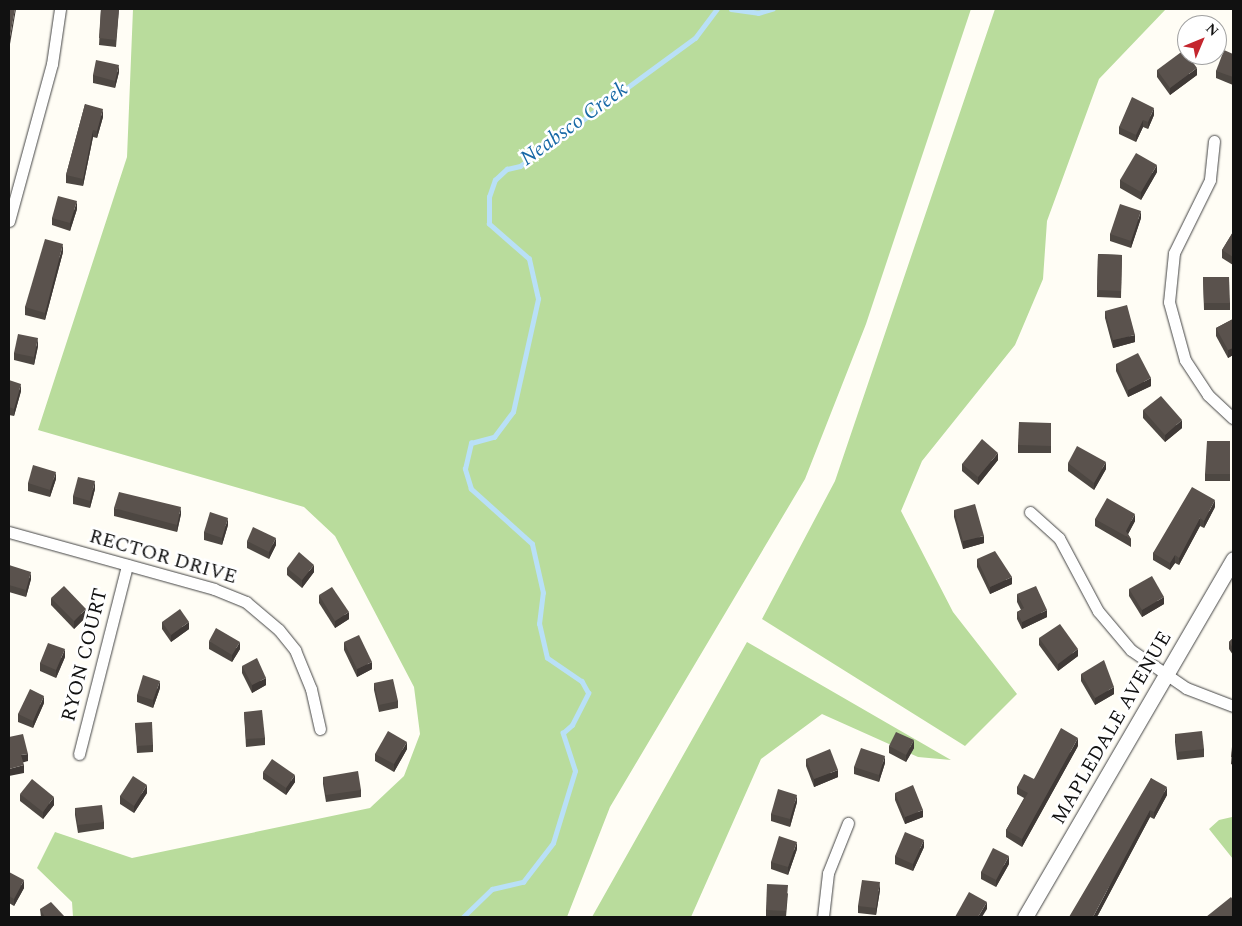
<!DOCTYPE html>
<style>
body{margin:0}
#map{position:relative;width:1242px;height:926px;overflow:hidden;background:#fffdf5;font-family:Spectral,serif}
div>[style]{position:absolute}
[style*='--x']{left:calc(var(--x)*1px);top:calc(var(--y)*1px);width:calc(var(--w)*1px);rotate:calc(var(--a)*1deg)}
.forest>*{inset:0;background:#b9dc9c}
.stream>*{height:4.5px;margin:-2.25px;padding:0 2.25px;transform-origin:2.25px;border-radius:2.25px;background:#b9e0f7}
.roads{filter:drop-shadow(0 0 1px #444) drop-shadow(0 0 1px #444)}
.minor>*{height:11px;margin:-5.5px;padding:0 5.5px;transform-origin:5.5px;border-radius:5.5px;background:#fff}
.tertiary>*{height:15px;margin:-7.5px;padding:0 7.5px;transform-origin:7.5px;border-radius:7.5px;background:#fff}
.wall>*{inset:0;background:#4d4742}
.shaded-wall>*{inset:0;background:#3f3936}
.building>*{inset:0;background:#5a524d}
span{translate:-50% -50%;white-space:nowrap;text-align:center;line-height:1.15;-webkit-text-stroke:5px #fff;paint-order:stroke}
.street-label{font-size:20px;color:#111}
.water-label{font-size:21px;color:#1768a6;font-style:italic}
.frame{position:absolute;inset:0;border:10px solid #111;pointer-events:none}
.north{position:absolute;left:1177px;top:15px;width:50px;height:50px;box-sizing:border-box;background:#fff;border:1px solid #a0a0a0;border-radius:50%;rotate:45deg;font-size:14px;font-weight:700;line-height:20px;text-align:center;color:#111}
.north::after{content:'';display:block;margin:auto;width:18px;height:22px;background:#c4262e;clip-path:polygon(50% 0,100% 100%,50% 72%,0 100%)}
</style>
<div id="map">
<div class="forest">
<div style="clip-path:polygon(133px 9px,971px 9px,866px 324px,805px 479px,610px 807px,567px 917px,73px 917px,72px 902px,37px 868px,55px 832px,132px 858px,370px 808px,404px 776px,420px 734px,414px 687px,335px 536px,304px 507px,38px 430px,127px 157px)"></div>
<div style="clip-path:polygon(995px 9px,1166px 9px,1099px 79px,1047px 221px,1043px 279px,1015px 345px,922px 461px,901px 511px,953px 612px,1017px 694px,965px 746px,762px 619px,835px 481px)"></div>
<div style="clip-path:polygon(747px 642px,951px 760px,918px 757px,822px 714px,761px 759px,691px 917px,592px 917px)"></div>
<div style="clip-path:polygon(1233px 811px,1233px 859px,1209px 829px,1219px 820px,1232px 817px)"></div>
</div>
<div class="stream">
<div style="--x:731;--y:9;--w:27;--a:8"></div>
<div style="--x:758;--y:13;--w:15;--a:-16"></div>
<div style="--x:463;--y:917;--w:40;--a:-44"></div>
<div style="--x:492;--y:889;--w:32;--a:-13"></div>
<div style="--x:523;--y:882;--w:49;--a:-52.4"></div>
<div style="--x:553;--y:843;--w:75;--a:-73"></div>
<div style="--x:575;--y:771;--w:40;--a:-108"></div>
<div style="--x:563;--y:733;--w:12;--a:-42"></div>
<div style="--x:572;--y:725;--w:36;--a:-63"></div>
<div style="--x:588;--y:693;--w:13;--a:-119"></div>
<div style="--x:582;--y:682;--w:42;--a:-145.6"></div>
<div style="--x:547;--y:658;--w:35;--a:-103"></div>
<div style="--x:539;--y:624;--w:31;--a:-83"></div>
<div style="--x:543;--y:593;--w:50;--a:-102.7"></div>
<div style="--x:532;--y:544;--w:82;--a:-138"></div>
<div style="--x:471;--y:489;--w:21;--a:-107"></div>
<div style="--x:465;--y:469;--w:27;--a:-77"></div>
<div style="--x:471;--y:443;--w:24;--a:-15"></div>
<div style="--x:494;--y:437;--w:31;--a:-53"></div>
<div style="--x:513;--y:412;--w:116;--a:-77.5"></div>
<div style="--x:538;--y:299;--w:41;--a:-102.7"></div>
<div style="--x:529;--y:259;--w:53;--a:-138.8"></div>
<div style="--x:489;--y:224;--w:27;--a:-90"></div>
<div style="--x:489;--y:197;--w:18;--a:-71"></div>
<div style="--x:495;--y:180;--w:16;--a:-43"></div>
<div style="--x:507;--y:169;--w:13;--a:-13"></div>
<div style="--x:520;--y:166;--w:217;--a:-36.2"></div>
<div style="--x:695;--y:38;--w:36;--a:-53"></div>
</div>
<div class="roads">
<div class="minor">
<div style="--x:1214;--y:141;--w:39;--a:96"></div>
<div style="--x:1210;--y:180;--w:81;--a:116.3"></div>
<div style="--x:1174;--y:253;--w:49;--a:95.8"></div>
<div style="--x:1169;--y:302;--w:60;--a:74.6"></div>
<div style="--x:1185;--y:360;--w:42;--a:56.7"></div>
<div style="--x:1208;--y:395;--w:34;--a:43"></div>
<div style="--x:9;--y:221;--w:163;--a:-74.7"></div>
<div style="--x:52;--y:64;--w:56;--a:-81.7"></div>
<div style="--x:1030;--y:512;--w:39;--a:42"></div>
<div style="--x:1059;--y:538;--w:83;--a:61.9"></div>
<div style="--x:1098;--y:611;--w:51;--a:49.8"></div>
<div style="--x:1131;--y:650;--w:67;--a:34.6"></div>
<div style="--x:1186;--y:688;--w:50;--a:21"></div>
<div style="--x:9;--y:532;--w:213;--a:15.5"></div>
<div style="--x:214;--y:589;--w:35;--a:22"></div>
<div style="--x:246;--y:602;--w:43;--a:40.3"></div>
<div style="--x:279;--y:630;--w:26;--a:51"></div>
<div style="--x:295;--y:650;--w:42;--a:67.7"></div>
<div style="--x:311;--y:689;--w:41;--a:77.3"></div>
<div style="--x:79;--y:754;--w:195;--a:-75.7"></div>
<div style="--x:823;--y:917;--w:44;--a:-83.5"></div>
<div style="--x:828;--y:873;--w:54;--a:-68.2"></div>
</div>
<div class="tertiary">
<div style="--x:1025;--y:917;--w:414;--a:-59.8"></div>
</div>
</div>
<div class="wall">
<div style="clip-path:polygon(101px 9px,119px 9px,116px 47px,99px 45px)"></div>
<div style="clip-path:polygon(1233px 54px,1233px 85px,1216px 78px,1216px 71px)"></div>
<div style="clip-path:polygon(1157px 70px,1197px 75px,1170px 95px,1157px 77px)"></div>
<div style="clip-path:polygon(119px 72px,115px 88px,93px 83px,93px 75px)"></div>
<div style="clip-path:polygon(85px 104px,103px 117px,97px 138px,93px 137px,83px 186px,66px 183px,66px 175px)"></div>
<div style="clip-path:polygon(1154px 115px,1148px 129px,1143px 127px,1136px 142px,1119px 134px,1119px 127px)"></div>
<div style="clip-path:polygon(1157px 172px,1141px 200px,1120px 188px,1120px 180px)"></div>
<div style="clip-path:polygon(77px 209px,70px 231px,52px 225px,52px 218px)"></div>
<div style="clip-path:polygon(1141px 218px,1131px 248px,1110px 241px,1110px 234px)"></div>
<div style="clip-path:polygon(1233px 232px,1233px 265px,1222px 258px,1222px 250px)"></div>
<div style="clip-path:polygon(63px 252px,45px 320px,25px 315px,25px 307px)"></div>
<div style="clip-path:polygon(1098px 254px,1122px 255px,1121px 298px,1097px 297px)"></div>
<div style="clip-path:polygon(1203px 277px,1230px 303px,1230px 310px,1204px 310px)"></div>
<div style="clip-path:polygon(1105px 311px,1135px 342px,1113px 348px,1105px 318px)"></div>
<div style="clip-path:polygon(1233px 319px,1233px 355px,1228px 358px,1216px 336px,1216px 328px)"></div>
<div style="clip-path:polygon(38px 346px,34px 365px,14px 360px,14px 353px)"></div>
<div style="clip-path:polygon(1116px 364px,1151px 386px,1128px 397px,1116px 371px)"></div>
<div style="clip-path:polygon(9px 380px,21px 391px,14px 416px,9px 415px)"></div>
<div style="clip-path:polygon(1143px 410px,1182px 428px,1165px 442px,1143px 418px)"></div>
<div style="clip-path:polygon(1051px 423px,1051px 453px,1018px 453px,1018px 445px)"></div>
<div style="clip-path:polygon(1230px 441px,1230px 481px,1205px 481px,1205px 474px)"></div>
<div style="clip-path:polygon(998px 460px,978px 485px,962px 471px,962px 464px)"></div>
<div style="clip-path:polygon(1068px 463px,1106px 469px,1094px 490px,1068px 471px)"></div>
<div style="clip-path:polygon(56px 479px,50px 497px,28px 491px,28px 483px)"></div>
<div style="clip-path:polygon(95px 489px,90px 508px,73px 504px,73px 496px)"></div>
<div style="clip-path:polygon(1215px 507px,1204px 528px,1200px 526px,1179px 565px,1175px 563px,1170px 570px,1153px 560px,1153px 553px)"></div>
<div style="clip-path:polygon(114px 508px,181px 514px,177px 532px,114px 516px)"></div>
<div style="clip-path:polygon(954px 510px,984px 543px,963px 549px,954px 517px)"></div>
<div style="clip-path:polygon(1095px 519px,1135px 521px,1128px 534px,1131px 539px,1131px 547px,1095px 526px)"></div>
<div style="clip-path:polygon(228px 525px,222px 545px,204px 540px,204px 532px)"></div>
<div style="clip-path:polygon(247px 541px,276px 545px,269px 559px,247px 548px)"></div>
<div style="clip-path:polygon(977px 559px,1012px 584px,990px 594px,977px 567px)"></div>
<div style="clip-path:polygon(9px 565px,31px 579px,26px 597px,9px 592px)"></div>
<div style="clip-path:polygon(287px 568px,314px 572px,302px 588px,287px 575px)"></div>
<div style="clip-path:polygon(1129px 589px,1164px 604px,1142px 617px,1129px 596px)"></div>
<div style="clip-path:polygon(1017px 594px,1047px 617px,1022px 629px,1017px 619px,1017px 612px,1021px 610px,1017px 602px)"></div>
<div style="clip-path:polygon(319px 595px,349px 619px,335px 628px,319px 603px)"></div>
<div style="clip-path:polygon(51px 598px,86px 617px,74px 629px,51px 605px)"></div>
<div style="clip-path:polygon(162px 622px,189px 629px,171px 642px,162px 629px)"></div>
<div style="clip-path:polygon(1039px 638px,1078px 656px,1058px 671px,1039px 645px)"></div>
<div style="clip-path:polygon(1233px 638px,1233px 655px,1229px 649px,1229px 642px)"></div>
<div style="clip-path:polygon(209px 641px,240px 649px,232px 662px,209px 649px)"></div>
<div style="clip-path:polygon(344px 642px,372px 669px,357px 677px,344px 650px)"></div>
<div style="clip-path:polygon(65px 657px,56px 678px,40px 671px,40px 663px)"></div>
<div style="clip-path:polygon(242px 666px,266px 685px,252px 693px,242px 673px)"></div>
<div style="clip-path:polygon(1081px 674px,1114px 694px,1095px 705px,1081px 681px)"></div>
<div style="clip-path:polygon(374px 683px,398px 701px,398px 708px,379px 712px,374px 690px)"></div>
<div style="clip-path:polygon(160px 688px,153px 708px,137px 702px,137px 695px)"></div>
<div style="clip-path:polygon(44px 703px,33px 728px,18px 722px,18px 714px)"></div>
<div style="clip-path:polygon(244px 712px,265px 738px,265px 745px,246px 747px)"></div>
<div style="clip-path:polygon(135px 723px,153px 745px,153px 752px,137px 753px)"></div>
<div style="clip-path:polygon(1175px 734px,1204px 749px,1204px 757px,1177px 760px,1175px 742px)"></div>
<div style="clip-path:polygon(1233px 737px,1233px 765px,1231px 764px)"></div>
<div style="clip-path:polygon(889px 746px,914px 748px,906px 762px,889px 753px)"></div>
<div style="clip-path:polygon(1078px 746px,1022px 847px,1006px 837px,1006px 830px,1024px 798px,1017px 794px,1017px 787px,1034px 779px)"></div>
<div style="clip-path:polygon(407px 749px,394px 772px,375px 761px,375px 754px)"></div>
<div style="clip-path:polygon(806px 759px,838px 777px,814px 787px,806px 766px)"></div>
<div style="clip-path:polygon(885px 763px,879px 782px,854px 774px,854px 767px)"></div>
<div style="clip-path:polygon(263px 772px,295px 782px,286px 795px,263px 779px)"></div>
<div style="clip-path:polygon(323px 777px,361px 790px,361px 797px,326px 802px,323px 784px)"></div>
<div style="clip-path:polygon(1151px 778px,1167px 795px,1154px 819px,1150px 817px,1097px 917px)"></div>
<div style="clip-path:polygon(147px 793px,134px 813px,120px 804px,120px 796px)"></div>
<div style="clip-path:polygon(895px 793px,923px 817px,905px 824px,895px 800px)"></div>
<div style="clip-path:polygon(20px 794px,54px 805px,43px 819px,20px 801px)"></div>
<div style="clip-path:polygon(797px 802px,790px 827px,771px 821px,771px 814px)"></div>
<div style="clip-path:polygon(75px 808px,104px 822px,104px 829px,78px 833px,75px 815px)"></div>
<div style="clip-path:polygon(924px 847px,913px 871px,895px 864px,895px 856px)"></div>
<div style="clip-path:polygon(797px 849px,788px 875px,771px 869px,771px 862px)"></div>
<div style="clip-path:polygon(1009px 864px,996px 887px,981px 879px,981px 872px)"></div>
<div style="clip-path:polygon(9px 872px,24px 888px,14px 906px,9px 903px)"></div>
<div style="clip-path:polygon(880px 890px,876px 915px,858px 913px,858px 906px)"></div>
<div style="clip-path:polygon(788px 893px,786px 917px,766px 917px,766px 910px)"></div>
<div style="clip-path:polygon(40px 909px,65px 917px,41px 917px)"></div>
</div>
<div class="shaded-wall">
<div style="clip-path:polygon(15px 9px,16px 9px,9px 50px,9px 42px)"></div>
<div style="clip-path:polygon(119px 65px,119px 72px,115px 88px,115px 81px)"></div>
<div style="clip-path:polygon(1197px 68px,1197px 75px,1170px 95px,1170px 88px)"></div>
<div style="clip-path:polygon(1154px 108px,1154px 115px,1148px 129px,1148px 122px)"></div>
<div style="clip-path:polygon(103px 109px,103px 117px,97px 138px,97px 131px)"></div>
<div style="clip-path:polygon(1143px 120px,1143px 127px,1136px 142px,1136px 135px)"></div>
<div style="clip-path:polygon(93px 130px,93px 137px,83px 186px,83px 179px)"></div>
<div style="clip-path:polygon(1157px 165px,1157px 172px,1141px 200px,1141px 192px)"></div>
<div style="clip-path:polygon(77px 201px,77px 209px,70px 231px,70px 223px)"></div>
<div style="clip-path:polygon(1141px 211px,1141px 218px,1131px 248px,1131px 241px)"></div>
<div style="clip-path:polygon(63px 244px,63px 252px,45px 320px,45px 313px)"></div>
<div style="clip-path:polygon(1135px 335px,1135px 342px,1113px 348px,1113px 340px)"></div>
<div style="clip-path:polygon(38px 338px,38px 346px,34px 365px,34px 357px)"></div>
<div style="clip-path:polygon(1233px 348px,1233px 355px,1228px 358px,1228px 350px)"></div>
<div style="clip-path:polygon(1151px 378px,1151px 386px,1128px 397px,1128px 390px)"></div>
<div style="clip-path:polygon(21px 384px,21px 391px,14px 416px,14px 409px)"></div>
<div style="clip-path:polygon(1182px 420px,1182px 428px,1165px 442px,1165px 435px)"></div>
<div style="clip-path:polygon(998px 453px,998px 460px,978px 485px,978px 477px)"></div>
<div style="clip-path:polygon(1106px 462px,1106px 469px,1094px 490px,1094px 483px)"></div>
<div style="clip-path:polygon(56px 472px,56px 479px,50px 497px,50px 490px)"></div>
<div style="clip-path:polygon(95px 481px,95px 489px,90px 508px,90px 501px)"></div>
<div style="clip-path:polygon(1215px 500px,1215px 507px,1204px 528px,1204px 521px)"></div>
<div style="clip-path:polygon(181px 507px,181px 514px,177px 532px,177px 525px)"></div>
<div style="clip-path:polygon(1135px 514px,1135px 521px,1126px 538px,1126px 531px)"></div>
<div style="clip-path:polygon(228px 518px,228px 525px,222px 545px,222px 538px)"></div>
<div style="clip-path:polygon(1200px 518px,1200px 526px,1179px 565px,1179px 558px)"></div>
<div style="clip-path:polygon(984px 536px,984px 543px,963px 549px,963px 541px)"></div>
<div style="clip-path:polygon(276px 538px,276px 545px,269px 559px,269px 552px)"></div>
<div style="clip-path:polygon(1175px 555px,1175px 563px,1170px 570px,1170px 563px)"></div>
<div style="clip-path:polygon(314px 565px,314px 572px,302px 588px,302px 580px)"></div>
<div style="clip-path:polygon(31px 572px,31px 579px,26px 597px,26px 590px)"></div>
<div style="clip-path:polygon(1012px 577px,1012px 584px,990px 594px,990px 587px)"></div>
<div style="clip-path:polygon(1164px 597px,1164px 604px,1142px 617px,1142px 610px)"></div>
<div style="clip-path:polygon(86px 609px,86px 617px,74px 629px,74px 621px)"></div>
<div style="clip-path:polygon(1047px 610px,1047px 617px,1022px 629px,1022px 622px)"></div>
<div style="clip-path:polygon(349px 612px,349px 619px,335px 628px,335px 621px)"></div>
<div style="clip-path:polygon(189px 622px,189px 629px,171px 642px,171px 635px)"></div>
<div style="clip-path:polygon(240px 642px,240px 649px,232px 662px,232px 655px)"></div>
<div style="clip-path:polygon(65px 649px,65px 657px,56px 678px,56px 670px)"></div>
<div style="clip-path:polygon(1078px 649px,1078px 656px,1058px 671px,1058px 664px)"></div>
<div style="clip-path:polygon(372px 662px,372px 669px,357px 677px,357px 669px)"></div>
<div style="clip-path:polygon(266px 678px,266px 685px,252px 693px,252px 685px)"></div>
<div style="clip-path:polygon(160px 681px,160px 688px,153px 708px,153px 700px)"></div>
<div style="clip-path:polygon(1114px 687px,1114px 694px,1095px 705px,1095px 698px)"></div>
<div style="clip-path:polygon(44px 696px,44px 703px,33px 728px,33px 721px)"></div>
<div style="clip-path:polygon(1078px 738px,1078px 746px,1022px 847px,1022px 839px)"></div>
<div style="clip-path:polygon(914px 740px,914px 748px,906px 762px,906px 755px)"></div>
<div style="clip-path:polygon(407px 742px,407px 749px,394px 772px,394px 764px)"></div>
<div style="clip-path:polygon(28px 754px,28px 761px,21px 763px,21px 755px)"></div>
<div style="clip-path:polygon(885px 756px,885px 763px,879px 782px,879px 775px)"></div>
<div style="clip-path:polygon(24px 765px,24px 773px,9px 776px,9px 769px)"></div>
<div style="clip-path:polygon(838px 770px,838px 777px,814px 787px,814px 779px)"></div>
<div style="clip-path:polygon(295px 775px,295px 782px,286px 795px,286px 788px)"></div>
<div style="clip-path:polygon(147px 785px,147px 793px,134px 813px,134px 806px)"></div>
<div style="clip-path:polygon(1167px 787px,1167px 795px,1154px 819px,1154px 812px)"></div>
<div style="clip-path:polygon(797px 795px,797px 802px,790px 827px,790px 819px)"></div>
<div style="clip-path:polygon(54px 797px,54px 805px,43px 819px,43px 812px)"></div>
<div style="clip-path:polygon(923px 810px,923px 817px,905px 824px,905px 817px)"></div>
<div style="clip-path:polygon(1150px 810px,1150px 817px,1097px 917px,1093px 917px)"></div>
<div style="clip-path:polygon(924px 840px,924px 847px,913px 871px,913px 864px)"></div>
<div style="clip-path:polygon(797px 842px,797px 849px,788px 875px,788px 867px)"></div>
<div style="clip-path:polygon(1009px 856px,1009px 864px,996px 887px,996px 880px)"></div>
<div style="clip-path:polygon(24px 880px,24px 888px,14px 906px,14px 899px)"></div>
<div style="clip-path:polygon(880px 882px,880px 890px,876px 915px,876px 908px)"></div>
<div style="clip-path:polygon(987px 902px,987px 909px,982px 917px,978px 917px)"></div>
</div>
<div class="building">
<div style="clip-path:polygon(9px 9px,15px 9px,9px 42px)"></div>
<div style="clip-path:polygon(101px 9px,119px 9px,116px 40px,99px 38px)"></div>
<div style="clip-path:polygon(1184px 50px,1197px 68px,1170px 88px,1157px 70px)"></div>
<div style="clip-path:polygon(1224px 50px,1233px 54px,1233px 77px,1216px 71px)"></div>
<div style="clip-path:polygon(96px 60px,119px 65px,115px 81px,93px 75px)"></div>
<div style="clip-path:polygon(1132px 97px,1154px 108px,1148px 122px,1143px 120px,1136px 135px,1119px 127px)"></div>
<div style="clip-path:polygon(85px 104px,103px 109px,97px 131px,93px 130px,83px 179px,66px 175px)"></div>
<div style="clip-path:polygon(1136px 153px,1157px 165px,1141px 192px,1120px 180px)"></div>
<div style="clip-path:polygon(58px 196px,77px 201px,70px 223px,52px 218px)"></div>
<div style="clip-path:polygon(1120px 204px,1141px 211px,1131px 241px,1110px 234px)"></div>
<div style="clip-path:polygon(1233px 232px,1233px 257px,1222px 250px)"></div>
<div style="clip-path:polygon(45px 239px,63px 244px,45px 313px,25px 307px)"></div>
<div style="clip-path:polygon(1098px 254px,1122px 255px,1121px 291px,1097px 290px)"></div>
<div style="clip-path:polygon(1203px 277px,1229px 277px,1230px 303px,1204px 303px)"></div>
<div style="clip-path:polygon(1127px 305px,1135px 335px,1113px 340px,1105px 311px)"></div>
<div style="clip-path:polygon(1233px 319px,1233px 348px,1228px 350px,1216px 328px)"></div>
<div style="clip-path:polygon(18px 334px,38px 338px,34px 357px,14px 353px)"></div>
<div style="clip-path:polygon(1138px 353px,1151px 378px,1128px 390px,1116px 364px)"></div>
<div style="clip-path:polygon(9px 380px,21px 384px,14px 409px,9px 407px)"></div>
<div style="clip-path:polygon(1161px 396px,1182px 420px,1165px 435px,1143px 410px)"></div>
<div style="clip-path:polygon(1019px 422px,1051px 423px,1051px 446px,1018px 445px)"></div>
<div style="clip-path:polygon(982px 439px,998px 453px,978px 477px,962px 464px)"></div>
<div style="clip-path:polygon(1207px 441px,1230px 441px,1230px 474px,1205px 474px)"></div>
<div style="clip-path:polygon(1077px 446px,1106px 462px,1094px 483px,1068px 463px)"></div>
<div style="clip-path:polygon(33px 465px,56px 472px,50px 490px,28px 483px)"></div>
<div style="clip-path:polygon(78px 477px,95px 481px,90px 501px,73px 496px)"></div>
<div style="clip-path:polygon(1192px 487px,1215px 500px,1204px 521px,1200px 518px,1179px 558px,1175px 555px,1170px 563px,1153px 553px)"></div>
<div style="clip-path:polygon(119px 492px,181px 507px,177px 525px,114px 508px)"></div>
<div style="clip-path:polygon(1107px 498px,1135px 514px,1126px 531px,1131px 539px,1095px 519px)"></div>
<div style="clip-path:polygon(975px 504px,984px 536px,963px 541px,954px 510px)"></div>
<div style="clip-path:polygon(210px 512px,228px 518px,222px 538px,204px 532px)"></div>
<div style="clip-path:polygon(253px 527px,276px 538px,269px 552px,247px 541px)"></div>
<div style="clip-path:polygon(995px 551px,1012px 577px,990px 587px,977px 559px)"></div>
<div style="clip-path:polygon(299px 552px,314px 565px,302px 580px,287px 568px)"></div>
<div style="clip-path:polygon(9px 565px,31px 572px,26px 590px,9px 585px)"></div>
<div style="clip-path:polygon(1152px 576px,1164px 597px,1142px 610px,1129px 589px)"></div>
<div style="clip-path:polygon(64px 586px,86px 609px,74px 621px,51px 598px)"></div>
<div style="clip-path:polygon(1036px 586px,1047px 610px,1022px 622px,1017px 612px,1024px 608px,1017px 594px)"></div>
<div style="clip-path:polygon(332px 587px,349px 612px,335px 621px,319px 595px)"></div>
<div style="clip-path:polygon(180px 609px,189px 622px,171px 635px,162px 622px)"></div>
<div style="clip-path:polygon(1060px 624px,1078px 649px,1058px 664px,1039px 638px)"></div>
<div style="clip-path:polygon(216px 628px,240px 642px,232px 655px,209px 641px)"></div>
<div style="clip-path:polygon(359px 635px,372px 662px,357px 669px,344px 642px)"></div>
<div style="clip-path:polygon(1233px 638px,1233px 648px,1229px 642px)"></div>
<div style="clip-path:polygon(48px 643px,65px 649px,56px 670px,40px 663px)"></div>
<div style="clip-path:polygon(257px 658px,266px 678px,252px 685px,242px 666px)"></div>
<div style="clip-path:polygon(1104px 660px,1114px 687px,1095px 698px,1081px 674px)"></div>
<div style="clip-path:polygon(143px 675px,160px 681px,153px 700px,137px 695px)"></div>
<div style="clip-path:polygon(393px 679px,398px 701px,379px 705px,374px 683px)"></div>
<div style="clip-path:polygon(30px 689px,44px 696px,33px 721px,18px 714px)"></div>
<div style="clip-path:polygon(262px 710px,265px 738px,246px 739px,244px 712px)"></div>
<div style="clip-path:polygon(152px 722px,153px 745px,137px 746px,135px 723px)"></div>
<div style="clip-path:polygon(1061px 728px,1078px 738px,1022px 839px,1006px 830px,1028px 793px,1017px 787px,1024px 774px,1034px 779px)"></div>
<div style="clip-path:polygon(388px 731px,407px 742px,394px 764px,375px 754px)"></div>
<div style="clip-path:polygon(1202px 731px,1204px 749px,1177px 752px,1175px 734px)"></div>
<div style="clip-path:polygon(896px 732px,914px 740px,906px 755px,889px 746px)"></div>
<div style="clip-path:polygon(23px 734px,28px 754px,21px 755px,24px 765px,9px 769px,9px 737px)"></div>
<div style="clip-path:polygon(1233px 737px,1233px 757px,1231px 757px)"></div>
<div style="clip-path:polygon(861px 748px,885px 756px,879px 775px,854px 767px)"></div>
<div style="clip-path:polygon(830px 749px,838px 770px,814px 779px,806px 759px)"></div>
<div style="clip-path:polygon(272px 759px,295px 775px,286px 788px,263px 772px)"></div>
<div style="clip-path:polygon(358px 771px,361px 790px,326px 795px,323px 777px)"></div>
<div style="clip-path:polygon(133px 776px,147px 785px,134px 806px,120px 796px)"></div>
<div style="clip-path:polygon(1151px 778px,1167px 787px,1154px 812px,1150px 810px,1093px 917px,1069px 917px)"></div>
<div style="clip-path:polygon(32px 779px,54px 797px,43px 812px,20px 794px)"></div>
<div style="clip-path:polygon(913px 785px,923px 810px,905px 817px,895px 793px)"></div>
<div style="clip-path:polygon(778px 789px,797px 795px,790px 819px,771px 814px)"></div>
<div style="clip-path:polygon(102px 805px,104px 822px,78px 825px,75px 808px)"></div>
<div style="clip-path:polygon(905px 832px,924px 840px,913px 864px,895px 856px)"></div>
<div style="clip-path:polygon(779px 836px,797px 842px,788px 867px,771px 862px)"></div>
<div style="clip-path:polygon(993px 848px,1009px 856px,996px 880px,981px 872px)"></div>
<div style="clip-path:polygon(9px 872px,24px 880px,14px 899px,9px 896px)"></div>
<div style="clip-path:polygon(862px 880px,880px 882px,876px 908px,858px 906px)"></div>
<div style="clip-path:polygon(767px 884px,788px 885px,786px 911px,766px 910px)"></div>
<div style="clip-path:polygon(969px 892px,987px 902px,978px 917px,955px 917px)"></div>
<div style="clip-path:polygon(1231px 897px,1233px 900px,1233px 917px,1206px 917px)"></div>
<div style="clip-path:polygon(51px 902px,65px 917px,45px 917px,40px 909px)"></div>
</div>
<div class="street-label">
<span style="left:163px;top:557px;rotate:16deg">RECTOR DRIVE</span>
<span style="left:85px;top:655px;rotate:-76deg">RYON COURT</span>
<span style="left:1112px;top:728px;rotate:-60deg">MAPLEDALE AVENUE</span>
</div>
<div class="water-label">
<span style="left:574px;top:124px;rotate:-36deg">Neabsco Creek</span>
</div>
<div class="frame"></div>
<div class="north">N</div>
</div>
